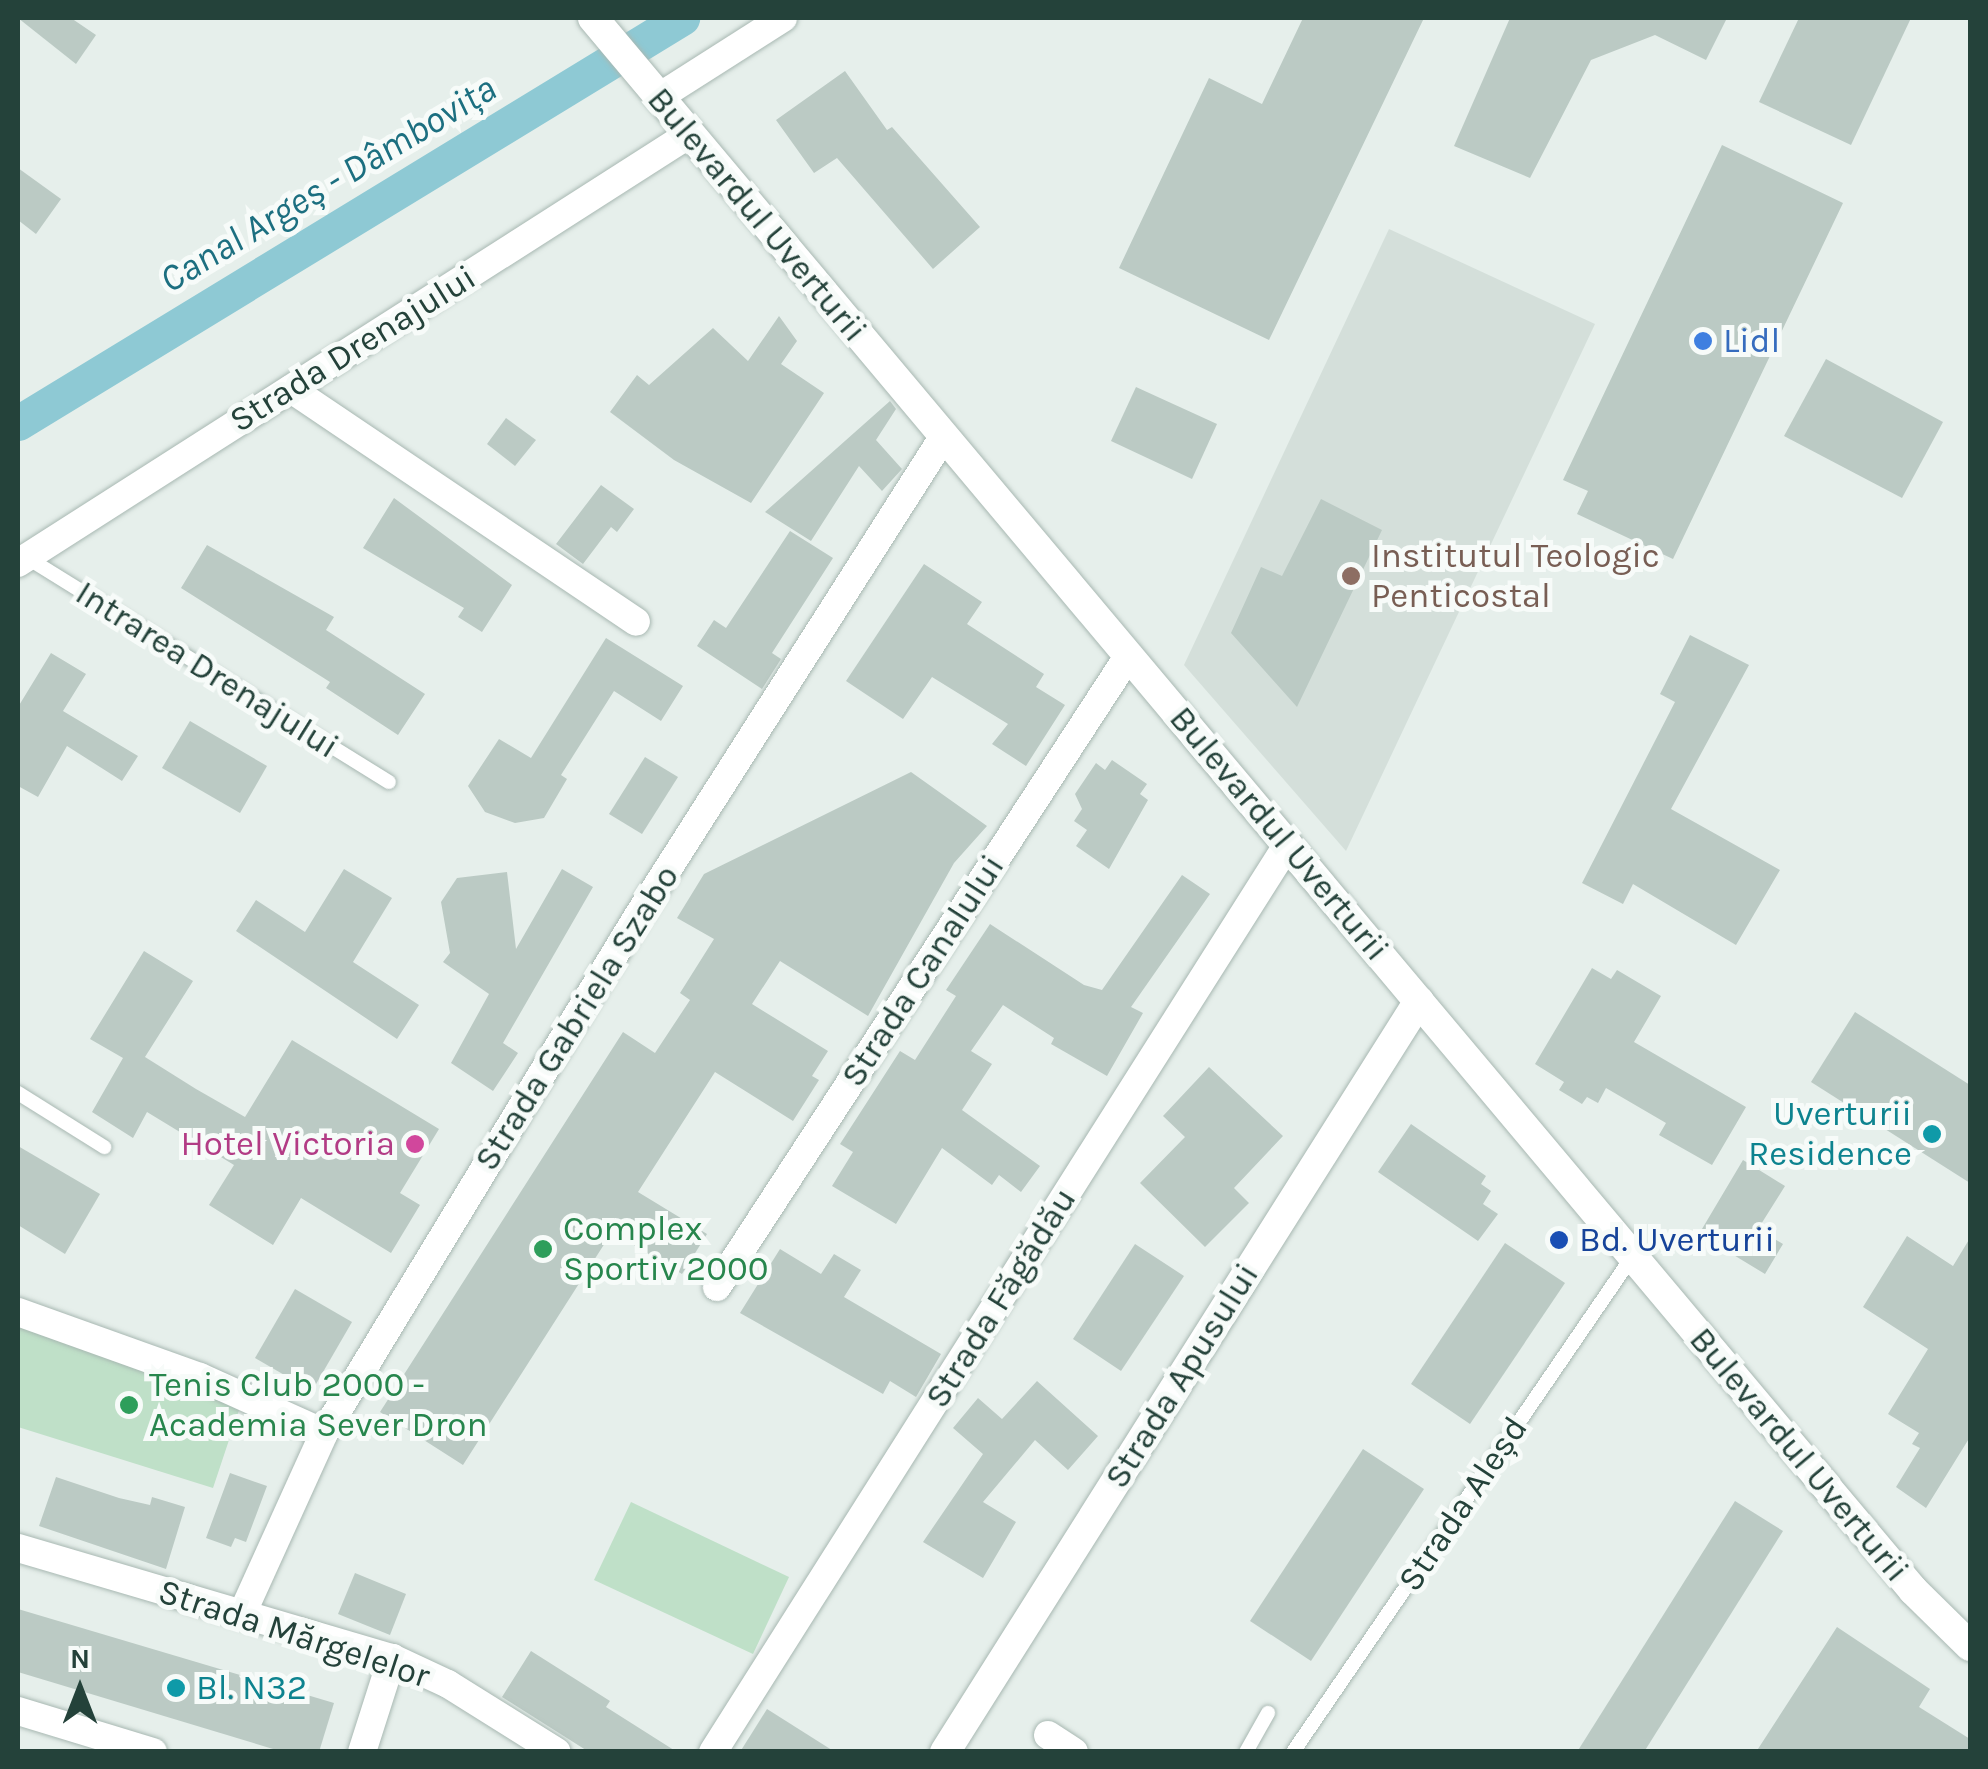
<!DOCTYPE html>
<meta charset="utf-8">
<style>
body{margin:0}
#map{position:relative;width:1988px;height:1769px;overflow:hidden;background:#e6efeb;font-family:Karla,sans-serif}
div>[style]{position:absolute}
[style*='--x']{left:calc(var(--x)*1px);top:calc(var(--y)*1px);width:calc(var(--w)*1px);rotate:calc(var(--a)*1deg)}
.built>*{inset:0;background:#d4dfda}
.green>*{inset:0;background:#bfe0c8}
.canal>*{height:35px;margin:-17.5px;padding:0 17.5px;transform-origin:17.5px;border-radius:17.5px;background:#8ec9d4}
.building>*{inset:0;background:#bbcac4}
.roads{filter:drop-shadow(0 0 2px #a8b8b2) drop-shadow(0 0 2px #a8b8b2)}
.lane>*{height:14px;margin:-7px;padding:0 7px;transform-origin:7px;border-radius:7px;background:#fff}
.street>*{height:28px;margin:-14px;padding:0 14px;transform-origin:14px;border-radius:14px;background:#fff}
.secondary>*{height:30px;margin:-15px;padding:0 15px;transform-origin:15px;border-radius:15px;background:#fff}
.dots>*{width:28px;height:28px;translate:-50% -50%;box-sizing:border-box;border:5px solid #f7fbf9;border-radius:50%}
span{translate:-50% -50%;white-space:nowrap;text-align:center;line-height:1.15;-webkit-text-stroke:10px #f7fbf9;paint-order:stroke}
.street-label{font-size:35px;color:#24423a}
.shop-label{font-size:35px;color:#366cbe}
.left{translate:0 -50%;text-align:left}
.education-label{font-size:35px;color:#785e54}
.culture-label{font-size:35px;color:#0d838f}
.right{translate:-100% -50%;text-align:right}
.hotel-label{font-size:35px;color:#b23c85}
.leisure-label{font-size:35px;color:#27864d}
.transit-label{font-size:35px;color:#164399}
.water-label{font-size:38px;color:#1c6f80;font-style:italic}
.frame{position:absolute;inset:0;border:20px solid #24423a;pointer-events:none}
.north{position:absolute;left:30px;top:1639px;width:100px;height:100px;-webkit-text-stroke:8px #f7fbf9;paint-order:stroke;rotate:0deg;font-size:28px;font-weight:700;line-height:40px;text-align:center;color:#24423a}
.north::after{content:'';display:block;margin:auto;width:35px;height:45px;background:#24423a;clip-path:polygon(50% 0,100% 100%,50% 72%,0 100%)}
</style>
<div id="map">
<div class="built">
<div style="clip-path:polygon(1389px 229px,1595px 324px,1346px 851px,1184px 665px)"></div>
</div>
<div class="green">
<div style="clip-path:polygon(18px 1303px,248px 1383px,213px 1488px,18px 1427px)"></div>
<div style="clip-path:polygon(631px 1502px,789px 1577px,753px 1654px,594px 1580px)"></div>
</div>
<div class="canal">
<div style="--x:18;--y:423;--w:778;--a:-31.38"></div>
</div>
<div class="building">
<div style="clip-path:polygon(18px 18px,71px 18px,96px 35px,76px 64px)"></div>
<div style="clip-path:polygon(1303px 18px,1424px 18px,1269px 340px,1119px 268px,1209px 78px,1262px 104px)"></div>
<div style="clip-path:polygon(1510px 18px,1727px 18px,1706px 60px,1655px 35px,1591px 60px,1530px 178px,1454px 146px)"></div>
<div style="clip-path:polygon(1799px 18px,1911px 18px,1851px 145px,1759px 102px)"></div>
<div style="clip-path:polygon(845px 71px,887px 130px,892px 127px,980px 227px,933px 269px,837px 158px,814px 173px,776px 120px)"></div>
<div style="clip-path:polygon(1722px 145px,1843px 203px,1673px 559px,1577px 514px,1588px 491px,1563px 480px)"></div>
<div style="clip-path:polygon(18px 168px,61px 199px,36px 234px,18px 220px)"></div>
<div style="clip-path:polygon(779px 316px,797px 341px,781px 364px,824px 393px,751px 503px,674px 460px,610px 412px,637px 375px,649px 385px,713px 328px,748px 361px)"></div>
<div style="clip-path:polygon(1826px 359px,1943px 422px,1902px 498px,1784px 436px)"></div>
<div style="clip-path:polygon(1136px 387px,1217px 424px,1192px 479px,1111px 441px)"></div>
<div style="clip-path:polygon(890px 401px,896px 409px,876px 440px,902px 469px,882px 491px,859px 466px,811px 541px,765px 512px)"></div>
<div style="clip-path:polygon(506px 418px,536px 440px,515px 466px,487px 444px)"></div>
<div style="clip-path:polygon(601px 485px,634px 509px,617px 532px,611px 527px,583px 564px,556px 544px)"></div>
<div style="clip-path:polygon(394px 498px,512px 585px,482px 632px,458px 617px,464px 608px,363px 548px)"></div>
<div style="clip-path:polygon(1321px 499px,1382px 530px,1297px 707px,1231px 633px,1261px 567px,1282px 576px)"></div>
<div style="clip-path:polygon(790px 531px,833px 558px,772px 653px,781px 659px,762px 689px,697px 646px,714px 620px,726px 628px)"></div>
<div style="clip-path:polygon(207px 545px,334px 617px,326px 630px,425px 694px,398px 735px,326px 688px,330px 682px,181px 588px)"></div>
<div style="clip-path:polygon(924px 564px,982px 602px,967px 624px,1044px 674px,1036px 687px,1065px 705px,1026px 766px,992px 744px,1008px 724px,932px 677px,903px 719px,846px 681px)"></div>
<div style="clip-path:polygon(1690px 635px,1749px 665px,1671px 809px,1780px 870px,1736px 945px,1633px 884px,1623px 904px,1582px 883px,1675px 702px,1660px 694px)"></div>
<div style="clip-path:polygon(606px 638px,683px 686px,661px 721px,614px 691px,561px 775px,567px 779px,544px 818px,515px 823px,485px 812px,468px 786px,499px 739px,531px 758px)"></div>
<div style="clip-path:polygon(51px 653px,86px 674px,63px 711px,138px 756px,122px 781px,67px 746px,38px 797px,18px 786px,18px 707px)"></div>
<div style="clip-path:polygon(190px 721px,267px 766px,240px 813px,162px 768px)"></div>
<div style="clip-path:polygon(645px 757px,678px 777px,642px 834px,609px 814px)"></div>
<div style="clip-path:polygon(1112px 760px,1147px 784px,1140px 794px,1148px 800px,1109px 869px,1076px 846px,1087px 830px,1074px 821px,1082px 809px,1075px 794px,1096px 763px,1105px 770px)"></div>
<div style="clip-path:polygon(911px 772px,987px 826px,954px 863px,868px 1016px,780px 961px,752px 1004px,828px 1051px,812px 1076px,819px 1080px,793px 1121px,715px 1072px,638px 1192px,707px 1234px,682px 1274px,612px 1232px,463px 1465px,380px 1412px,623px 1032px,655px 1053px,690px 1000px,680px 993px,714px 939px,677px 918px,704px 874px)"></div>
<div style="clip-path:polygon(344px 869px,392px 898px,353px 962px,419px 1005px,397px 1039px,236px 931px,256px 900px,305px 932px)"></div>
<div style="clip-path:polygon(562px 869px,593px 887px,503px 1043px,518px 1053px,493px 1091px,451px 1063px,489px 994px,443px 962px,450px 953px,441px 902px,457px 878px,507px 872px,516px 949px)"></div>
<div style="clip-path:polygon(1182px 875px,1210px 894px,1131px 1007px,1143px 1013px,1107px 1076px,1051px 1044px,1054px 1038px,1003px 1005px,971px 1051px,992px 1064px,962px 1110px,1040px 1166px,1021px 1192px,999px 1175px,992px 1185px,942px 1148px,896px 1224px,832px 1186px,853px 1152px,840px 1144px,900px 1051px,915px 1060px,956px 996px,946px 990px,990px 924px,1084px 985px,1102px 990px)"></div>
<div style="clip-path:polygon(144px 951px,193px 981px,145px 1057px,196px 1089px,245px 1117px,292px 1040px,439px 1129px,400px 1193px,420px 1205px,391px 1253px,301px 1198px,273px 1245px,209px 1205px,234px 1165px,147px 1112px,133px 1138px,92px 1112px,123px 1058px,90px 1039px)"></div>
<div style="clip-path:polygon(1592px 968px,1611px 979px,1617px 970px,1661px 996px,1634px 1042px,1746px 1107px,1712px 1165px,1659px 1135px,1666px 1123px,1606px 1088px,1598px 1103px,1587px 1097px,1582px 1104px,1559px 1090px,1564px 1082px,1535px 1064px)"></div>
<div style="clip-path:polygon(1855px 1012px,1970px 1085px,1970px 1183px,1811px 1082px)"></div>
<div style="clip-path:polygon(1209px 1067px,1283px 1136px,1234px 1188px,1249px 1203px,1205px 1247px,1140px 1183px,1185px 1137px,1163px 1116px)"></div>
<div style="clip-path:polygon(1411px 1124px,1486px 1176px,1481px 1184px,1491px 1191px,1483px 1204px,1498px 1214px,1478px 1241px,1378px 1172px)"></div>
<div style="clip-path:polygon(18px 1146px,100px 1194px,65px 1254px,18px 1225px)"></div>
<div style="clip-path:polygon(1743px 1160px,1785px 1186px,1758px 1229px,1783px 1244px,1765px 1274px,1699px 1234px)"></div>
<div style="clip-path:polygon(1907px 1236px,1953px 1266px,1970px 1238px,1970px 1437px,1926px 1508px,1896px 1487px,1920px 1448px,1912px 1444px,1919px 1433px,1888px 1414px,1928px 1349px,1863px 1307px)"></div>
<div style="clip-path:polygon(1505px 1243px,1565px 1283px,1470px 1424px,1411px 1384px)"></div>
<div style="clip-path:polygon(1135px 1244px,1184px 1276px,1121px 1371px,1073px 1339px)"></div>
<div style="clip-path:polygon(780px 1249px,821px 1274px,834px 1254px,861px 1270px,844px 1297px,941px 1354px,916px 1397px,890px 1381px,883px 1394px,740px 1313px)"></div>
<div style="clip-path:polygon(295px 1289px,352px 1322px,312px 1391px,255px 1358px)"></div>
<div style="clip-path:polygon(1037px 1381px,1098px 1436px,1068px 1470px,1035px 1440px,983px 1502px,1016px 1522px,983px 1578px,923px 1542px,983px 1454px,953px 1428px,978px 1398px,1002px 1419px)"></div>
<div style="clip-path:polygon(1363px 1449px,1424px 1489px,1311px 1661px,1250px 1621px)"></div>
<div style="clip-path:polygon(230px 1473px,267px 1486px,246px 1542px,235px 1538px,231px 1547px,206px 1538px)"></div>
<div style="clip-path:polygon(56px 1477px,119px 1498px,150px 1505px,152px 1497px,185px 1507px,166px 1569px,39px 1526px)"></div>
<div style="clip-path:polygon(1735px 1501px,1783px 1531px,1644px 1752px,1577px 1752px)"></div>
<div style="clip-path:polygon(355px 1573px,406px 1594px,390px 1635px,338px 1614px)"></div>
<div style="clip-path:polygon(18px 1609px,334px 1703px,319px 1752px,283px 1752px,18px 1672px)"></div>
<div style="clip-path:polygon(1837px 1627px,1930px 1689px,1919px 1707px,1970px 1739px,1970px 1752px,1756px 1752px)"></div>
<div style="clip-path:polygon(531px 1651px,610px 1701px,606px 1707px,677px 1752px,589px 1752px,502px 1697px)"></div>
<div style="clip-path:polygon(767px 1709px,835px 1752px,740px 1752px)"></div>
</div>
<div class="roads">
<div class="lane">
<div style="--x:26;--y:557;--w:427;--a:31.8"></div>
<div style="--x:18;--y:1093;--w:102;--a:32.1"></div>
<div style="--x:1246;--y:1752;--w:45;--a:-60.6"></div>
<div style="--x:1293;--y:1752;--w:600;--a:-55.59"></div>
</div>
<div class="street">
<div style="--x:659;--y:97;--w:147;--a:-32.5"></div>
<div style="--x:291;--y:389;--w:416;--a:34"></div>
<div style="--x:18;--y:563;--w:795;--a:-32.57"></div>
<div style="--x:717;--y:1287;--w:754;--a:-56.9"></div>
<div style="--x:18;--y:1312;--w:193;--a:19.7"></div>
<div style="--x:200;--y:1377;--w:136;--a:24.3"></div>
<div style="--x:18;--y:1548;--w:390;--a:16.4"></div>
<div style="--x:392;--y:1658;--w:62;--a:24.9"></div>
<div style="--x:448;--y:1684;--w:128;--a:32"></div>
<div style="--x:242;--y:1614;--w:199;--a:-65.6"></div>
<div style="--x:324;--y:1433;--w:601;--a:-58.74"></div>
<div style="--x:636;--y:919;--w:569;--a:-57.48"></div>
<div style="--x:18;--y:1711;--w:141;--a:16.9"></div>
<div style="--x:1048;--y:1735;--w:31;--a:33"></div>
<div style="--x:362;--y:1752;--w:99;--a:-72.3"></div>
<div style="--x:713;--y:1752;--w:1075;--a:-57.66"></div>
</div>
<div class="secondary">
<div style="--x:593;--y:18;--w:2053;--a:49.98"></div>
<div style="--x:1913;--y:1590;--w:80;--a:44.5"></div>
<div style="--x:945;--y:1752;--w:888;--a:-57.74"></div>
</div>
</div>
<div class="dots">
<div style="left:1703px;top:341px;background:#3f7fe0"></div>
<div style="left:1351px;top:576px;background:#8d6e63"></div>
<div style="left:1932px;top:1134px;background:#0f9aa8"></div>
<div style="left:415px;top:1144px;background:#d1479c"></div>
<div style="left:1559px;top:1240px;background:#1a4fb4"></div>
<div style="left:543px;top:1249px;background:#2e9e5b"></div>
<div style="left:129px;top:1405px;background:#2e9e5b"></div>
<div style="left:176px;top:1688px;background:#0f9aa8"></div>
</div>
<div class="street-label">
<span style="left:757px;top:215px;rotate:50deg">Bulevardul Uverturii</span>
<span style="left:353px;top:349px;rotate:-32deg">Strada Drenajului</span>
<span style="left:207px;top:670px;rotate:32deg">Intrarea Drenajului</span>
<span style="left:1279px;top:834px;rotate:50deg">Bulevardul Uverturii</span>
<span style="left:923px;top:971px;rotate:-57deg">Strada Canalului</span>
<span style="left:577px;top:1018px;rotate:-58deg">Strada Gabriela Szabo</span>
<span style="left:1001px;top:1298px;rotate:-58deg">Strada Făgădău</span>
<span style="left:1182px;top:1376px;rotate:-58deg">Strada Apusului</span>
<span style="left:1799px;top:1455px;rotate:50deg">Bulevardul Uverturii</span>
<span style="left:1463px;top:1504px;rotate:-56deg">Strada Aleșd</span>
<span style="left:294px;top:1634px;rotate:18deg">Strada Mărgelelor</span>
</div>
<div class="shop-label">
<span class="left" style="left:1723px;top:341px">Lidl</span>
</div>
<div class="education-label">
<span class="left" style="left:1371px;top:576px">Institutul Teologic<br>Penticostal</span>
</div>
<div class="culture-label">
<span class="right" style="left:1912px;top:1134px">Uverturii<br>Residence</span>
<span class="left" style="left:196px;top:1688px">Bl. N32</span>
</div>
<div class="hotel-label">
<span class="right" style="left:395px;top:1144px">Hotel Victoria</span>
</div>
<div class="leisure-label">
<span class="left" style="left:563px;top:1249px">Complex<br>Sportiv 2000</span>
<span class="left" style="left:149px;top:1405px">Tenis Club 2000 -<br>Academia Sever Dron</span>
</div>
<div class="transit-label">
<span class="left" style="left:1579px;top:1240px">Bd. Uverturii</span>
</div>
<div class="water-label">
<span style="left:328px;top:184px;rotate:-31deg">Canal Argeș - Dâmbovița</span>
</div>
<div class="frame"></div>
<div class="north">N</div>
</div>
